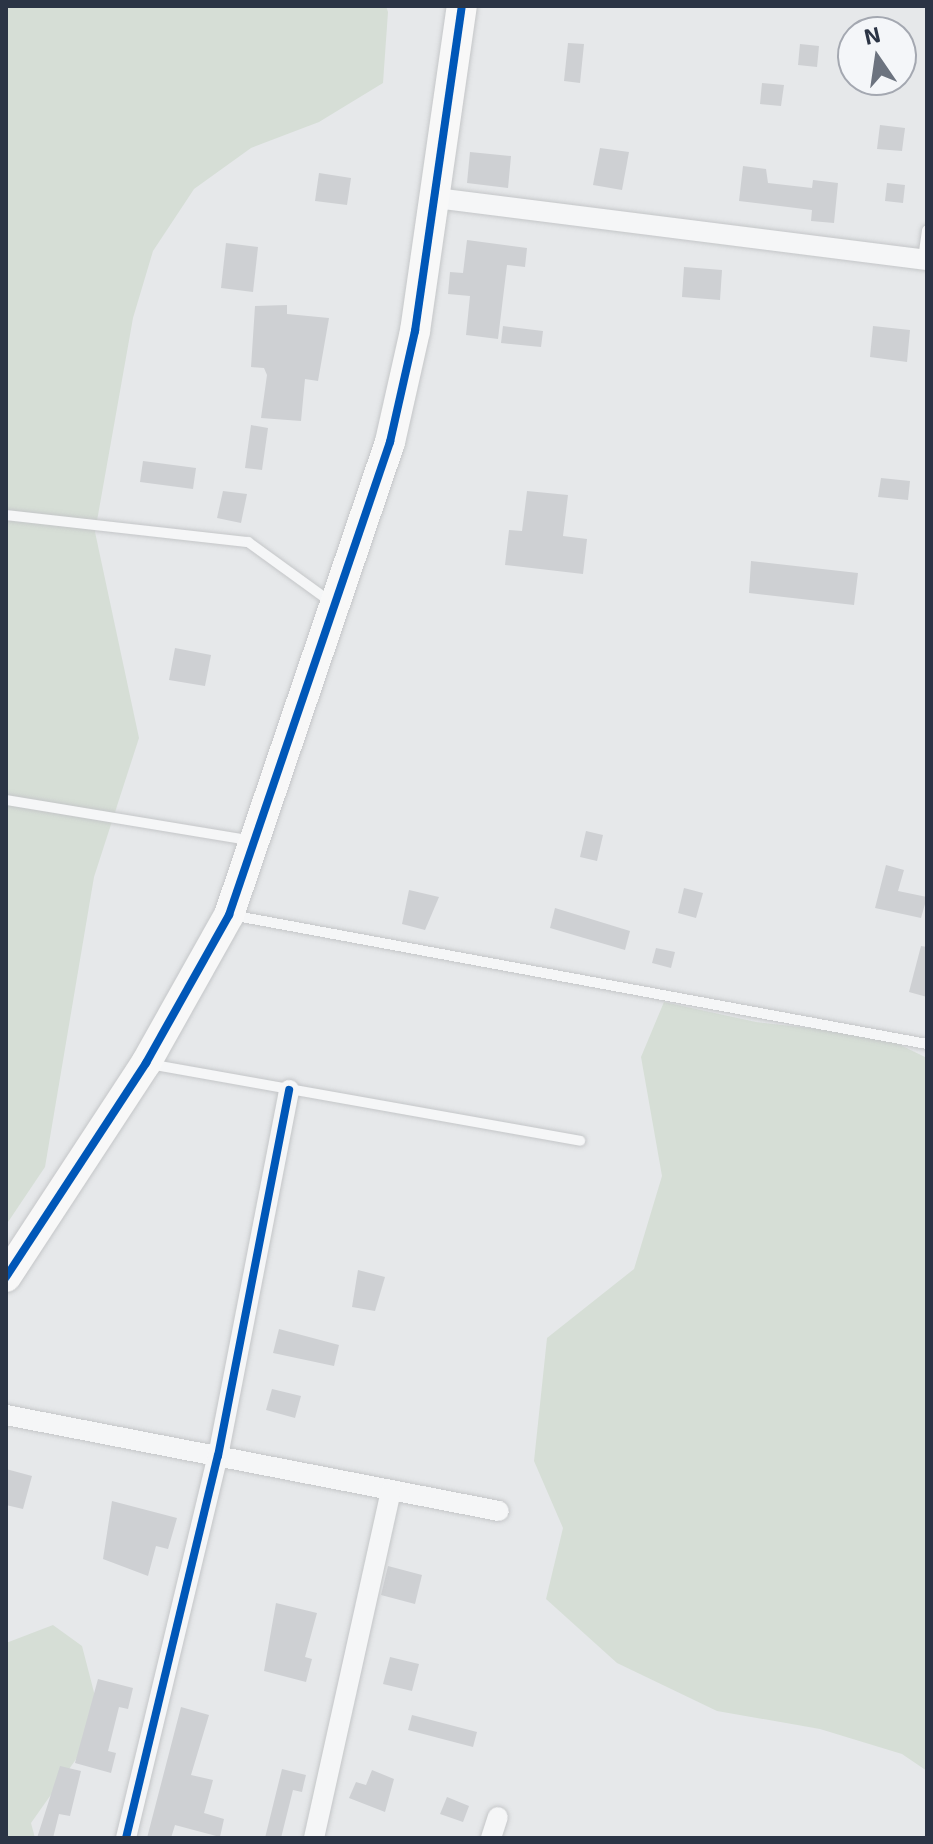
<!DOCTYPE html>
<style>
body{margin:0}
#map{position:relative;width:933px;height:1844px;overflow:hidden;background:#e6e8ea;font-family:"Exo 2",sans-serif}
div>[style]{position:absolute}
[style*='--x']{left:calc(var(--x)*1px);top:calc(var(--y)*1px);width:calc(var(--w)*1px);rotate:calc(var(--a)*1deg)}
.green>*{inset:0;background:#d6ded6}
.building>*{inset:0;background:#ced0d3}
.roads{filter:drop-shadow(0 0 2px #c4c6c8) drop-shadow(0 0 2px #c4c6c8)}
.lane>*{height:10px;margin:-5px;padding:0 5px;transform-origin:5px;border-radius:5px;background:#f5f6f7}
.street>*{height:20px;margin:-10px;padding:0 10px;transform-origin:10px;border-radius:10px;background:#f5f6f7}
.secondary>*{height:30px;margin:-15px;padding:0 15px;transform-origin:15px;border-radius:15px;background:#f8f8f8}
.cycleway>*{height:8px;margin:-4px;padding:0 4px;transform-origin:4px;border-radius:4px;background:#0057b8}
span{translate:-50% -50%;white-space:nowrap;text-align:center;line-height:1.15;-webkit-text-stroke:6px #f4f6f9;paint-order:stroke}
.frame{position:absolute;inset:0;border:8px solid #2b3445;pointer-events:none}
.north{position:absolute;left:837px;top:16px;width:80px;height:80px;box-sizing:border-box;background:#f4f6f9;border:2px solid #a4a8b1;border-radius:50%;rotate:347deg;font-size:22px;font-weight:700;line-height:32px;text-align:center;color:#2b3445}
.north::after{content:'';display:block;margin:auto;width:28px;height:36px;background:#6c737f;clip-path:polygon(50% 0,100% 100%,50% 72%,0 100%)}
</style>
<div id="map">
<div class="green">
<div style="clip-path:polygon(6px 6px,386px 6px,388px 12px,383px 83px,319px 122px,251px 148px,194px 189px,153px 251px,133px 318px,95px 532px,139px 738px,94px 877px,45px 1167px,6px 1225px)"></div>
<div style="clip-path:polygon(664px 1002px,756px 1022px,882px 1036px,927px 1058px,927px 1771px,902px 1754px,820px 1729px,717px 1711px,617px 1663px,546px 1599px,563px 1528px,534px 1461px,547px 1338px,634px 1269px,662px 1176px,641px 1057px)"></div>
<div style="clip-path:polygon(53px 1625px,82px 1646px,96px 1700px,91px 1738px,31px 1823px,35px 1838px,6px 1838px,6px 1643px)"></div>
</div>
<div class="building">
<div style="clip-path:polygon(568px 43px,584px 44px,580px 83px,564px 81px)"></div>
<div style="clip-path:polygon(800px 44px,819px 46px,817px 67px,798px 65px)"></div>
<div style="clip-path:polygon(762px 83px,784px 85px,781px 106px,760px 104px)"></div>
<div style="clip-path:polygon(880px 125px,905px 128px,902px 151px,877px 149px)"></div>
<div style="clip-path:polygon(600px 148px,629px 152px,622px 190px,593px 185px)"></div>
<div style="clip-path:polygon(470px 152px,511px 156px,508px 188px,467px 183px)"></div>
<div style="clip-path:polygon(743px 166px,766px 169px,768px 183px,812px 188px,813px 180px,838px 183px,834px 223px,811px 221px,812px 210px,739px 201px)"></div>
<div style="clip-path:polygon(319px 173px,351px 178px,347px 205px,315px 201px)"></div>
<div style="clip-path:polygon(887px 183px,905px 185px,903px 203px,885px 201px)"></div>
<div style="clip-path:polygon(467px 240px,527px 248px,525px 267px,507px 265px,498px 339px,466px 335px,470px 296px,448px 294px,450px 272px,463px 273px)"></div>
<div style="clip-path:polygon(226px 243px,258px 247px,253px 292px,221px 288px)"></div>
<div style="clip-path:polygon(684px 267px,722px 270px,720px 300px,682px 297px)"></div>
<div style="clip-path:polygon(287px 305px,287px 314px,329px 318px,318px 381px,305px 379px,301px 421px,261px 418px,267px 375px,264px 368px,251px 367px,255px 306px)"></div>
<div style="clip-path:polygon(503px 326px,543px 331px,541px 347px,501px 343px)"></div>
<div style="clip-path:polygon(873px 326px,910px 330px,907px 362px,870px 357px)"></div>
<div style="clip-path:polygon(251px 425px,268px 428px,262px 470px,245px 468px)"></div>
<div style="clip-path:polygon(143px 461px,196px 468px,193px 489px,140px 482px)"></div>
<div style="clip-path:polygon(881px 478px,910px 481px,908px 500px,878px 497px)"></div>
<div style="clip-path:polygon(223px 491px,247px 494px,241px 523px,217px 518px)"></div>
<div style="clip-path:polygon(527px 491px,568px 495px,563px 536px,587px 539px,583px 574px,505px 565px,509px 530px,522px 531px)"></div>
<div style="clip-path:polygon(751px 561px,858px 573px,854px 605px,749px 593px)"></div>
<div style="clip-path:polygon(175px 648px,211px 655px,205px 686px,169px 680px)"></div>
<div style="clip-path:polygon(586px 831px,603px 835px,597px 861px,580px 857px)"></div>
<div style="clip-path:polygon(886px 865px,904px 870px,898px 891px,927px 897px,921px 918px,875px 908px)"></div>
<div style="clip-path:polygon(684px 888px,703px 893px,696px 918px,678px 913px)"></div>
<div style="clip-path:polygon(409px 890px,439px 897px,425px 930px,402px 924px)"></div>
<div style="clip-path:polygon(555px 908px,630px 931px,625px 950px,550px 928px)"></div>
<div style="clip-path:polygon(921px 946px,927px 947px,927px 997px,909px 992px)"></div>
<div style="clip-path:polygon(656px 948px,675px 952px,671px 968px,652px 963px)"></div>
<div style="clip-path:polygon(358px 1270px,385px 1277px,375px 1311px,352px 1307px)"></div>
<div style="clip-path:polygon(279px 1329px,339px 1345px,334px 1366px,273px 1353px)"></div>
<div style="clip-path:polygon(272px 1389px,301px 1396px,295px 1418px,266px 1410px)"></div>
<div style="clip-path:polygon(6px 1469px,32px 1476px,23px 1509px,6px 1505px)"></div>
<div style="clip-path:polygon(112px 1501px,177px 1518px,168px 1549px,156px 1546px,148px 1576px,103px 1559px)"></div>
<div style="clip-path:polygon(388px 1566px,422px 1575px,415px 1604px,381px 1595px)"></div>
<div style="clip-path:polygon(276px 1603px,317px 1613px,305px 1657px,312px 1659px,306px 1682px,264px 1671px)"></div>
<div style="clip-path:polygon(390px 1657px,419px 1664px,412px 1691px,383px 1684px)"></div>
<div style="clip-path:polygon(98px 1679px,133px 1688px,128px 1709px,119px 1707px,108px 1751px,116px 1753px,111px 1773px,75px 1763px)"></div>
<div style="clip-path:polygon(181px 1707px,209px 1715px,191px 1775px,213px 1780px,204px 1813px,224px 1819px,220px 1837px,175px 1825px,171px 1838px,147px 1838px)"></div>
<div style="clip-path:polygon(412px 1715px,477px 1732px,473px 1747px,408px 1730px)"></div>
<div style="clip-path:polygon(60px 1766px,81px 1771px,70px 1816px,59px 1814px,53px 1838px,37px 1838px)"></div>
<div style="clip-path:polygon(282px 1769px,306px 1775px,304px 1783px,302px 1792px,293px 1790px,281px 1838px,265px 1838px)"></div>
<div style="clip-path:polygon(372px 1770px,394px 1779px,385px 1812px,349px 1798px,356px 1782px,366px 1785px)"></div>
<div style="clip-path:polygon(447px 1797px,469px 1806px,463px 1822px,440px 1814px)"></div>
</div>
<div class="roads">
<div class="lane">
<div style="--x:923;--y:259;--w:29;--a:-82"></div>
<div style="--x:6;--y:515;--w:244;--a:6.4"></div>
<div style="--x:248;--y:542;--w:102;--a:35.9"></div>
<div style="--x:6;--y:800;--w:250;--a:9.4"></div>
<div style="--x:231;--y:915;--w:708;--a:10.5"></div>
<div style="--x:149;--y:1064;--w:438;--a:10.1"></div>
</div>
<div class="street">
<div style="--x:436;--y:198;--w:495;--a:7.2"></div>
<div style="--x:6;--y:1415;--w:502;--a:11.02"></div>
<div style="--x:126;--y:1838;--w:393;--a:-76.5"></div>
<div style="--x:218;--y:1456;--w:373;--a:-79"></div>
<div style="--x:314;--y:1838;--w:356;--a:-77.5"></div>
<div style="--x:491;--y:1838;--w:22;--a:-72"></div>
</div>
<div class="secondary">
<div style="--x:6;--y:1277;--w:256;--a:-56.8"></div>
<div style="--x:146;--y:1063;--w:170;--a:-60.7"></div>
<div style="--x:229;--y:915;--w:500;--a:-71.2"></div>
<div style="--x:390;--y:442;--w:114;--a:-77.3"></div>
<div style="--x:415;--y:331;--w:328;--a:-81.8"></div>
</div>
</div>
<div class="cycleway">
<div style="--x:6;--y:1277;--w:256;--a:-56.8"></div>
<div style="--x:146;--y:1063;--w:170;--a:-60.7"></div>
<div style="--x:229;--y:915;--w:500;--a:-71.2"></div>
<div style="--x:390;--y:442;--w:114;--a:-77.3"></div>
<div style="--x:415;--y:331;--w:328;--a:-81.8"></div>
<div style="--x:126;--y:1838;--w:393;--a:-76.5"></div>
<div style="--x:218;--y:1456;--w:373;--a:-79"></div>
</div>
<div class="frame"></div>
<div class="north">N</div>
</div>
